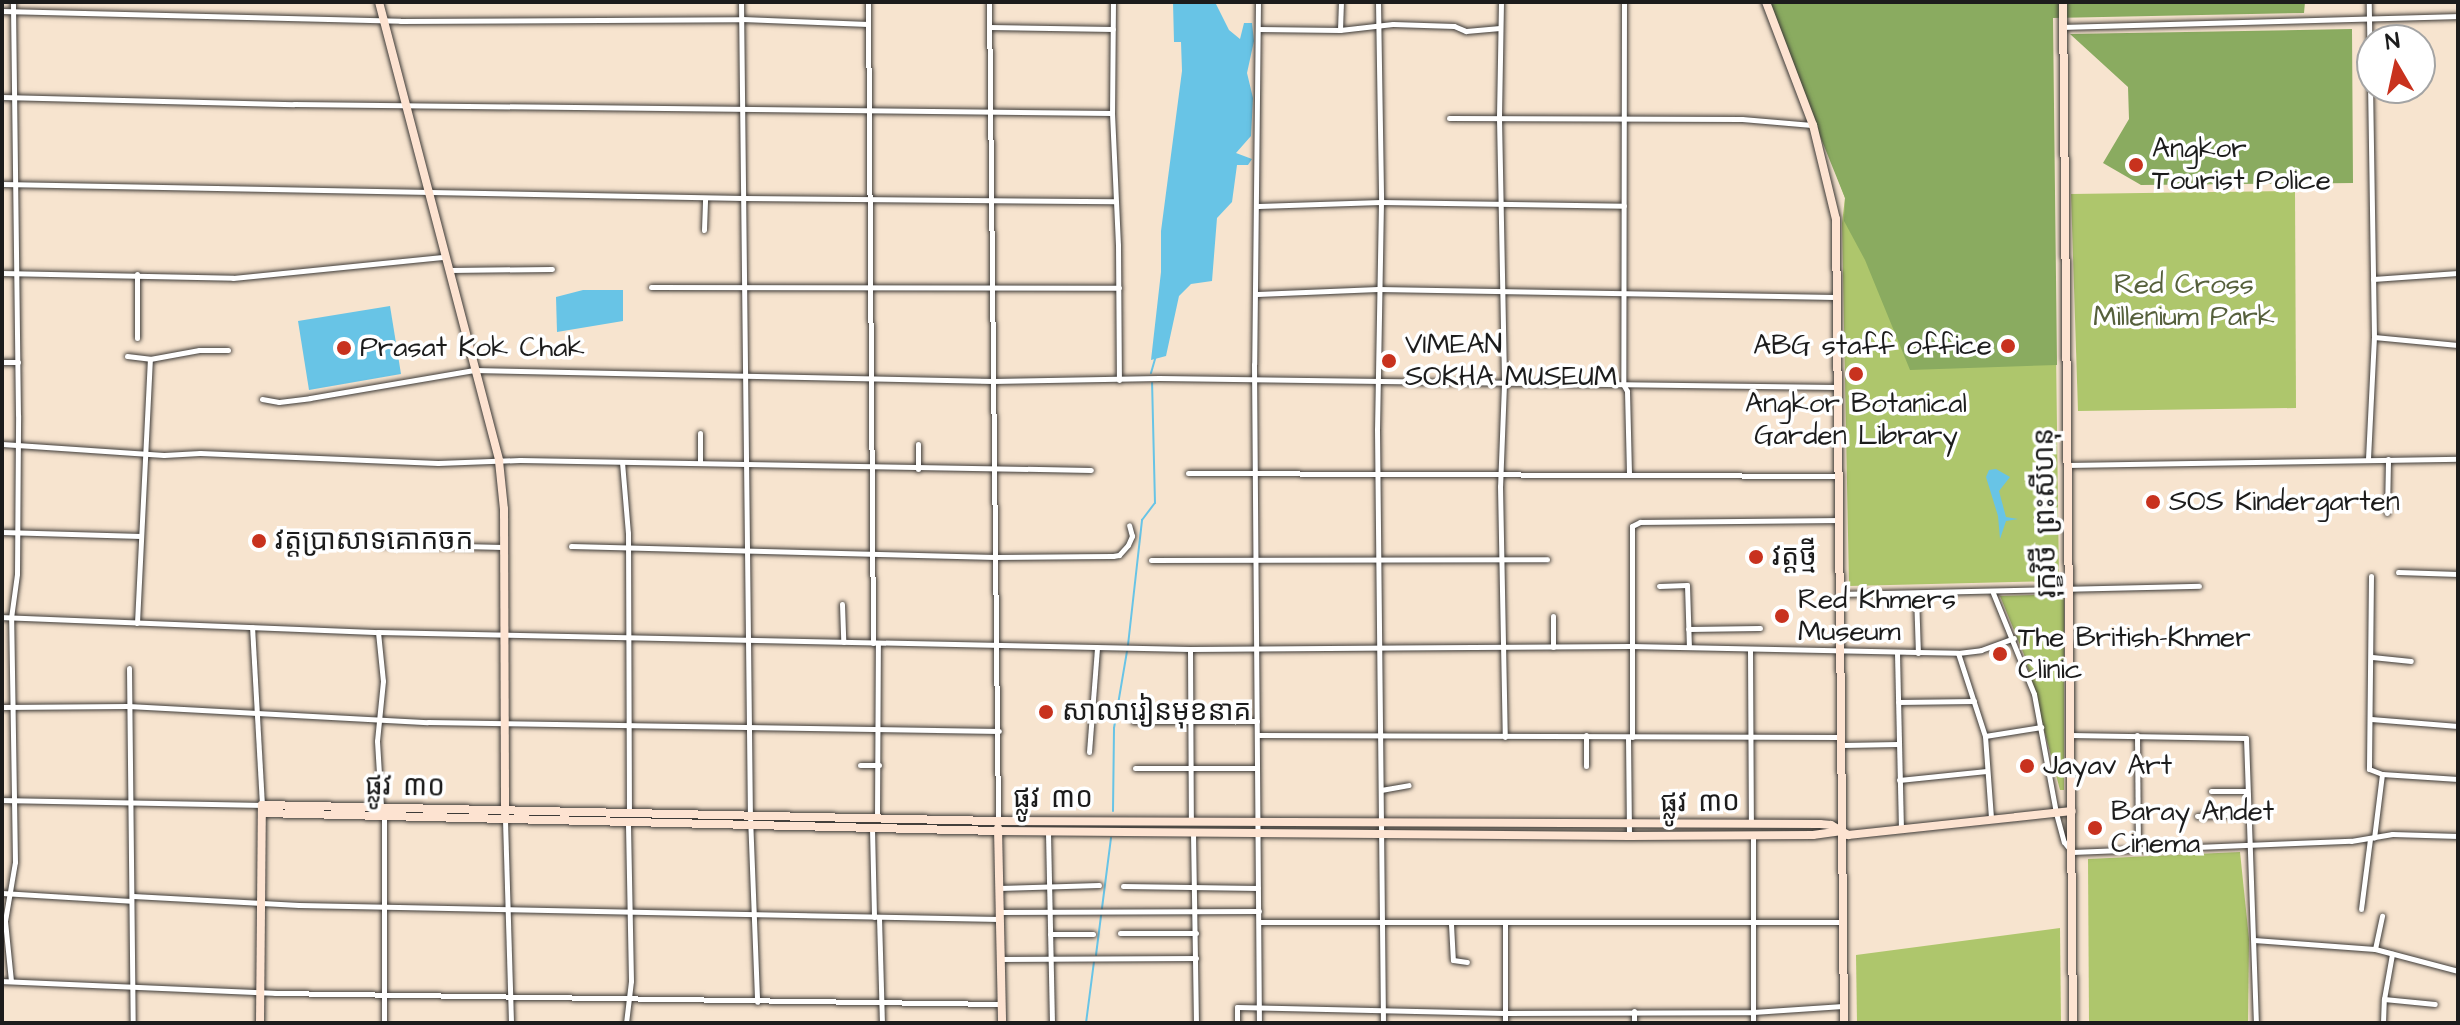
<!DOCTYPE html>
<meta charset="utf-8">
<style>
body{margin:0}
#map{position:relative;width:2460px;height:1025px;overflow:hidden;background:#f7e4cf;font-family:"Architects Daughter","Noto Sans Khmer",sans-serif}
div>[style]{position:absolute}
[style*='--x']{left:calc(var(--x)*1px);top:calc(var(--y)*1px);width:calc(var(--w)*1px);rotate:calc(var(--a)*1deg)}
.green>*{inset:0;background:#aec66c}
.forest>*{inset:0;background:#8aab60}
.water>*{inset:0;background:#68c4e6}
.stream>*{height:2px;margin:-1px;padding:0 1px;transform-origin:1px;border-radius:1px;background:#68c4e6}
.roads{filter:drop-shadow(0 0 2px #3d3a37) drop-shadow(0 0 2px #3d3a37)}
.street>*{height:5px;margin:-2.5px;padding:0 2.5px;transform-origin:2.5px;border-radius:2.5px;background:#fff}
.secondary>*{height:8px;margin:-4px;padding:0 4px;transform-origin:4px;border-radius:4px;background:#fde3d1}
.dots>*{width:22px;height:22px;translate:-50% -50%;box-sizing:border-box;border:4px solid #fff;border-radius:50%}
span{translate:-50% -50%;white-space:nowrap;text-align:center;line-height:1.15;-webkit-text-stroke:7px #fff;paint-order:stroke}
.poi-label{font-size:28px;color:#1c1c1c}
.left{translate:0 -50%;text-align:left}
.right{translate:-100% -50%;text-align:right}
.park-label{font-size:28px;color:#56603c}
.street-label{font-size:28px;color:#1c1c1c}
.frame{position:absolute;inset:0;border:4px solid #1c1c1c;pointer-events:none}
.north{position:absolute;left:2356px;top:24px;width:80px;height:80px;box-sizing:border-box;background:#fff;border:2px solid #a4a4a4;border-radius:50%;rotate:351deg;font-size:22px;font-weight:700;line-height:32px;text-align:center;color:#1c1c1c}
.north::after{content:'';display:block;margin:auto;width:28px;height:36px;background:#c8321e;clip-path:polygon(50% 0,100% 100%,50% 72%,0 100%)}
</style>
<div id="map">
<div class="green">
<div style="clip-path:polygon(2053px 121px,2059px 581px,1849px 586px,1842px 223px,1845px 198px,1818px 125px)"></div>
<div style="clip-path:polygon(2295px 191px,2296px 408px,2078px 411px,2071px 194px)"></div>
<div style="clip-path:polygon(2064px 594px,2064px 790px,2060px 790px,2025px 657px,2000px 596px)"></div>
<div style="clip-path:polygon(2240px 852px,2249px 939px,2248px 1023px,2089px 1023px,2088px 859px)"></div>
<div style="clip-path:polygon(2060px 928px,2061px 1023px,1857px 1023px,1856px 955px)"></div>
</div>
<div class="forest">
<div style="clip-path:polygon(1766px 2px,2305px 2px,2304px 13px,2053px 18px,2057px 365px,1910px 370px,1865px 260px,1844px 221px,1845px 198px)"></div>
<div style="clip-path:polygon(2352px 29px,2353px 183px,2141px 185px,2103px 163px,2129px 119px,2128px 87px,2070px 34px)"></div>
</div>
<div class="water">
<div style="clip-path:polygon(1173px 2px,1215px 2px,1229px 30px,1240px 39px,1244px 23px,1252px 23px,1254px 41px,1247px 73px,1253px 98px,1251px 136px,1236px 153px,1252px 159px,1248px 165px,1237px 165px,1232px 202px,1217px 218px,1212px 281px,1191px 284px,1179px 296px,1166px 356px,1151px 360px,1161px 272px,1161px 231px,1182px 71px,1181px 42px,1174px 42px)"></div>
<div style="clip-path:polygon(583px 290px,623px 290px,623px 321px,557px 332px,556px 297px)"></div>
<div style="clip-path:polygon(390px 306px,401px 374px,309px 390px,298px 321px)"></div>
<div style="clip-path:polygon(1996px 469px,2010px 477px,1999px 491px,2006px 517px,2018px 519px,2006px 521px,2000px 539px,1998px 516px,1986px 477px,1989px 470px)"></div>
</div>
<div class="stream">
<div style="--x:1151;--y:373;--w:18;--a:-74"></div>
<div style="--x:1128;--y:645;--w:126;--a:-83.6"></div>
<div style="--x:1142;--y:520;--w:21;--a:-53"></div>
<div style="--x:1155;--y:503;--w:120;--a:-91.4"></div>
<div style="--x:1113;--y:811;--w:83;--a:-89.3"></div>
<div style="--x:1114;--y:728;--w:78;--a:-80.4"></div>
<div style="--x:1096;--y:955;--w:118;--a:-82.7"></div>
<div style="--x:1086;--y:1023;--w:63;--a:-82.6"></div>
</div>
<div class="roads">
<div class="street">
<div style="--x:741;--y:2;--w:814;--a:89.37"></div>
<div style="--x:750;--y:816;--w:186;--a:87.8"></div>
<div style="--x:868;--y:2;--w:641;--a:89.55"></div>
<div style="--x:989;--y:2;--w:819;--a:89.37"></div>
<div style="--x:1113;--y:2;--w:111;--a:90.5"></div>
<div style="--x:1112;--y:113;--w:132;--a:87.4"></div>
<div style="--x:1118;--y:245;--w:135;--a:89.6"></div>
<div style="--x:1258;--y:2;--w:362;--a:90.6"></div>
<div style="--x:1254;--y:364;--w:659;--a:89.57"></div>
<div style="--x:1378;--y:2;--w:200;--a:89.1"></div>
<div style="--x:1381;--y:202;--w:227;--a:91"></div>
<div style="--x:1377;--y:429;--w:594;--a:89.42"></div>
<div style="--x:1501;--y:2;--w:116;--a:91"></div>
<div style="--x:1499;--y:118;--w:266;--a:88.9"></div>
<div style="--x:1504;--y:384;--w:102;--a:92.2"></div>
<div style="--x:1500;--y:486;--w:251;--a:88.9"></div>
<div style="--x:1624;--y:2;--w:382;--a:90.1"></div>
<div style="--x:1623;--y:384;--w:8;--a:60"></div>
<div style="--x:1627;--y:391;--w:83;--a:88.6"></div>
<div style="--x:2;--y:11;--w:398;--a:1.4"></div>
<div style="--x:400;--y:21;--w:342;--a:-0.3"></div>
<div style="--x:742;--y:19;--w:126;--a:2.3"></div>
<div style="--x:989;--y:27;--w:124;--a:0.9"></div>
<div style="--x:2063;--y:27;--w:395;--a:-1.6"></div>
<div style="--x:1258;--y:29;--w:82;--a:0.7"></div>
<div style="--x:1340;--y:30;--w:53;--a:-6.5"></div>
<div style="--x:1393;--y:24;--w:61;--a:1.9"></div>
<div style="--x:1454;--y:26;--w:13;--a:23"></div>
<div style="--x:1466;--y:31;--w:34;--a:-5"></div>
<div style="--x:1340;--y:30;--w:28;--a:-88"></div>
<div style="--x:2;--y:97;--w:292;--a:1.4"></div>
<div style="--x:294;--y:104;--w:818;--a:0.63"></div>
<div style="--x:1449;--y:118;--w:293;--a:0.2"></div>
<div style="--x:1742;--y:119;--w:70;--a:4.9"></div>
<div style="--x:2;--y:184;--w:741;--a:1.08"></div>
<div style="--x:743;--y:198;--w:372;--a:0.5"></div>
<div style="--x:1258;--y:206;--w:123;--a:-1.9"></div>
<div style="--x:1381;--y:202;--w:243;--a:0.9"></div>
<div style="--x:704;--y:230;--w:32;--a:-88"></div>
<div style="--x:450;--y:270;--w:102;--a:-0.6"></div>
<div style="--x:2;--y:273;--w:231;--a:1.2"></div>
<div style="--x:233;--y:278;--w:213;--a:-5.7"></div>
<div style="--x:2373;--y:279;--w:85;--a:-4"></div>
<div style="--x:651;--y:287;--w:468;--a:0.1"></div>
<div style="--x:1257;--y:294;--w:121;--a:-2.4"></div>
<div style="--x:1378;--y:289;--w:457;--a:1"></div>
<div style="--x:2374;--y:337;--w:84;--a:5.4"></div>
<div style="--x:137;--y:338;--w:64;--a:-90"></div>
<div style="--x:127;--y:356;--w:23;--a:7"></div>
<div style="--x:150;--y:359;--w:50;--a:-10.4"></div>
<div style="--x:199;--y:350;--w:29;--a:0"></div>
<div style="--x:2;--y:362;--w:16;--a:0"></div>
<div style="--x:262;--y:399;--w:17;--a:10"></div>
<div style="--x:279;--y:402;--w:31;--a:-7"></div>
<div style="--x:310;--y:398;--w:165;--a:-9.7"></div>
<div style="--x:473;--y:370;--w:520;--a:1.21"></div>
<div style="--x:993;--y:381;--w:166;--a:-1"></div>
<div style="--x:1159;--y:378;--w:678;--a:0.76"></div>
<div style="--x:700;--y:433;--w:30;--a:90"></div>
<div style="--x:2;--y:444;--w:162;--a:3.9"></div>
<div style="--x:164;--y:455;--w:36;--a:-3"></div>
<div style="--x:200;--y:453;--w:238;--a:2.4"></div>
<div style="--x:438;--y:463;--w:82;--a:-2.1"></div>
<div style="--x:520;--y:460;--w:571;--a:1"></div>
<div style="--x:2368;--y:459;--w:122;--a:-87.2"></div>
<div style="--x:2374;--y:337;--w:335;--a:-90.9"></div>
<div style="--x:622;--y:462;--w:71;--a:85.2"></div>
<div style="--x:628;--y:533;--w:279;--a:89.8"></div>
<div style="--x:2068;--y:465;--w:390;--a:-0.9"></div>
<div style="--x:918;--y:469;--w:25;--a:-90"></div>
<div style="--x:1188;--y:473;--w:650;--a:0.26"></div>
<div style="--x:2387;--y:513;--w:54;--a:-88.9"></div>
<div style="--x:2;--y:532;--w:139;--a:1.6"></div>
<div style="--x:380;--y:544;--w:123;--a:1.4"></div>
<div style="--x:571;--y:546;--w:424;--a:1.5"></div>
<div style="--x:995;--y:557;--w:118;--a:-0.5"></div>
<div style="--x:1113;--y:556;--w:6;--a:-9"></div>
<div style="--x:1119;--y:555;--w:13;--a:-48"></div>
<div style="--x:1128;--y:545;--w:10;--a:-66"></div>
<div style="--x:1132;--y:536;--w:11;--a:-105"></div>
<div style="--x:1151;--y:560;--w:396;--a:-0.1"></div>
<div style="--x:2398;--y:572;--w:60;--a:1.9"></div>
<div style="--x:2371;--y:576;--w:193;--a:90.6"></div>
<div style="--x:2369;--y:769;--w:14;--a:21"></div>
<div style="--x:2382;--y:774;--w:64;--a:97.1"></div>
<div style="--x:1659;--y:586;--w:28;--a:-2"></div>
<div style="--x:1687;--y:585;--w:62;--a:88.2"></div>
<div style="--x:1993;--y:593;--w:109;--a:67.9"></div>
<div style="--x:2034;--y:694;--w:121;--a:79.5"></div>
<div style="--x:2056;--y:813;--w:30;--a:75"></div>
<div style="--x:2064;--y:842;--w:13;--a:51"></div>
<div style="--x:2072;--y:852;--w:279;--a:-2.3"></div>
<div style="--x:2351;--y:841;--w:42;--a:-9.7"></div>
<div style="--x:2392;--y:834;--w:66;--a:1.7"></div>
<div style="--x:1841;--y:594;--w:358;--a:-1.3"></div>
<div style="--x:1916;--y:594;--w:59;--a:88.1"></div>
<div style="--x:842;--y:604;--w:38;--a:88"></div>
<div style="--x:1553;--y:616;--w:31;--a:90"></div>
<div style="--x:2;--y:617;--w:376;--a:2.3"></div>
<div style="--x:378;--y:632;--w:812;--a:1.2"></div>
<div style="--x:1190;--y:649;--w:441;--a:-0.4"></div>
<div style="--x:1631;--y:646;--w:327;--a:1.2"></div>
<div style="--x:1958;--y:653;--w:23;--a:-7"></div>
<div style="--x:1981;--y:650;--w:35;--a:-20"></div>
<div style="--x:137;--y:623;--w:264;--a:-87.2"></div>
<div style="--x:1688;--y:629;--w:72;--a:-0.8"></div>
<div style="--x:378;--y:632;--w:49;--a:84.2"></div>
<div style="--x:383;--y:681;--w:60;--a:95.7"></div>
<div style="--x:377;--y:741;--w:66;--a:86.5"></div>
<div style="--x:1190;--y:649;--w:172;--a:89.7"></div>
<div style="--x:1750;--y:649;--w:175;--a:89.7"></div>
<div style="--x:1897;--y:653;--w:176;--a:88.7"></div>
<div style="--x:1958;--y:653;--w:87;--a:72"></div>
<div style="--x:1985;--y:736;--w:82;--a:85.8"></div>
<div style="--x:2372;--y:657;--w:39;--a:6"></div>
<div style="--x:129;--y:668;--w:355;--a:89.4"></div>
<div style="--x:1898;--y:702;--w:76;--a:-0.8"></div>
<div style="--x:2;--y:707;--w:126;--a:-0.5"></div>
<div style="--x:128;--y:706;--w:300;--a:3.1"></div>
<div style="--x:428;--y:722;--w:571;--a:0.9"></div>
<div style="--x:2371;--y:719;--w:87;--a:4.6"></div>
<div style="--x:1133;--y:721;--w:124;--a:0"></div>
<div style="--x:1257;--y:735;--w:583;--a:0.2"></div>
<div style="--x:1586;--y:735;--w:31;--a:90"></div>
<div style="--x:2070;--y:735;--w:176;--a:1"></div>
<div style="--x:2246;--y:738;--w:285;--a:88"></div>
<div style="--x:2137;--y:735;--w:114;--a:89.5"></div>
<div style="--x:1985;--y:736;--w:57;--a:-9.1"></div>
<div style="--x:1628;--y:737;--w:99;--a:89.4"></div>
<div style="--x:1632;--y:737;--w:211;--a:-90"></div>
<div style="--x:1632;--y:526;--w:9;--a:-27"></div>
<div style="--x:1640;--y:522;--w:198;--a:-0.6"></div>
<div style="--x:1842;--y:745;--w:56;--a:-1"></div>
<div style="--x:1089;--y:752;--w:105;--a:-85.6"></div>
<div style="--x:860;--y:765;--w:19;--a:0"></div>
<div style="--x:1135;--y:768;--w:121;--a:0"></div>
<div style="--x:2382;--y:774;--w:76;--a:3.8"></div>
<div style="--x:1899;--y:780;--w:88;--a:-5.8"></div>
<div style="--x:1381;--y:790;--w:28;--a:-10"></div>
<div style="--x:2211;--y:791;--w:36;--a:0"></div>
<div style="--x:2;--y:800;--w:260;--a:1.1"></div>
<div style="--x:262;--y:805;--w:178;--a:-93.2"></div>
<div style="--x:2197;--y:816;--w:51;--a:-2.2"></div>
<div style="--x:877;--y:818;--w:175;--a:-89.7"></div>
<div style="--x:505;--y:820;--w:203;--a:88.3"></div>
<div style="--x:872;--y:828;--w:89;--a:88.7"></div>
<div style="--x:1048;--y:832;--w:191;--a:88.8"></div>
<div style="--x:1193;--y:833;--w:190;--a:89.1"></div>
<div style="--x:1753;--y:836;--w:187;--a:90"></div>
<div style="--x:1123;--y:886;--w:135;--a:0.8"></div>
<div style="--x:999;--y:888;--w:100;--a:-1.7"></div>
<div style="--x:2;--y:893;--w:129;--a:3.5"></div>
<div style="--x:133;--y:896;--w:166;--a:3.1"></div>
<div style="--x:299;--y:905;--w:700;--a:1.15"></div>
<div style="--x:2361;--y:909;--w:71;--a:-82.7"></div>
<div style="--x:1000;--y:912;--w:259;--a:-0.2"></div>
<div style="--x:879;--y:917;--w:106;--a:88.4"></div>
<div style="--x:1259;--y:922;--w:582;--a:0"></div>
<div style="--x:1451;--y:924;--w:36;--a:87"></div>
<div style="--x:1453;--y:960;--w:14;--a:8"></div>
<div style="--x:1120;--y:933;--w:76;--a:0"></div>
<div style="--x:1050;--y:934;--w:43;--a:0"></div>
<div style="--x:2254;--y:940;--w:121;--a:4.3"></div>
<div style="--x:2375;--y:949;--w:86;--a:14.8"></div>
<div style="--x:2375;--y:949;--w:34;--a:-78"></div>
<div style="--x:1001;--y:959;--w:195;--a:-0.3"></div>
<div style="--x:2;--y:981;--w:273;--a:2.5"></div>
<div style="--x:275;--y:993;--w:727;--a:0.87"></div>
<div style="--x:11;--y:981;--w:60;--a:-95.7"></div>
<div style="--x:5;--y:921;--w:60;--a:-80.4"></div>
<div style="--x:15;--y:862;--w:244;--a:-90.9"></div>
<div style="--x:11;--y:618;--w:44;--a:-82.2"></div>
<div style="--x:17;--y:574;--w:159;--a:-89.6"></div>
<div style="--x:18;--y:415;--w:413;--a:-90.7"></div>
<div style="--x:2384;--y:999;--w:46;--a:-79.9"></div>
<div style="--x:384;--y:1023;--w:205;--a:-90"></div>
<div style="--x:626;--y:1023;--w:42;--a:-83.2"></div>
<div style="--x:631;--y:981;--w:158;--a:-91.1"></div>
<div style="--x:1237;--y:1023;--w:16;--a:-90"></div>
<div style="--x:1237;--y:1007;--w:268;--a:1.3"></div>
<div style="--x:1505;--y:1013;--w:248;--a:-0.2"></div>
<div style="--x:1753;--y:1012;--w:90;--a:-3.8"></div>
<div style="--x:1505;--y:1023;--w:99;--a:-90"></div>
<div style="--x:1634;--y:1023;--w:12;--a:-90"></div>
<div style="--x:2383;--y:1023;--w:24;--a:-88"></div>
<div style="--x:2384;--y:999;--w:51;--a:5.6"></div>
</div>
<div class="secondary">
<div style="--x:379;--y:2;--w:474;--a:75.3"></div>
<div style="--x:499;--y:461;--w:48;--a:84.1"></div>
<div style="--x:504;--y:509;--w:306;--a:89.8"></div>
<div style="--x:1766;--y:2;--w:132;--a:69.1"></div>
<div style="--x:1813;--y:125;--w:97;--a:76.3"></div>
<div style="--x:1836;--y:219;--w:804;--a:89.43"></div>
<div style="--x:2063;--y:2;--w:1021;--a:89.44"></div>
<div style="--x:262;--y:813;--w:736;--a:1.4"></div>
<div style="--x:998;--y:831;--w:631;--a:0.45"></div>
<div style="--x:1629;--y:836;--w:184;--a:-0.3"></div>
<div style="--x:1813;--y:835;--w:29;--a:-8"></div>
<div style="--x:998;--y:828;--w:195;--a:88.8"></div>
<div style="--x:260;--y:1023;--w:218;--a:-89.5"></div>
<div style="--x:262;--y:805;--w:736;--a:1.25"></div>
<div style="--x:998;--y:821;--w:822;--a:0.21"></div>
<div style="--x:1820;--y:824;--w:11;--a:5"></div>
<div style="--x:1831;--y:825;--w:20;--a:30"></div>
<div style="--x:1848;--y:835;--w:225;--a:-6.1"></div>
</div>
</div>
<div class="dots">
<div style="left:2136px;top:165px;background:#c8321e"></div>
<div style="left:2008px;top:346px;background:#c8321e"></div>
<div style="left:344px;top:348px;background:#c8321e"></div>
<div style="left:1389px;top:361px;background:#c8321e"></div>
<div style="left:1856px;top:374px;background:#c8321e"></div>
<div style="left:2153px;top:502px;background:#c8321e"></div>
<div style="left:259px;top:541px;background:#c8321e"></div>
<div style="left:1756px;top:557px;background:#c8321e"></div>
<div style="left:1782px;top:616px;background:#c8321e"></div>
<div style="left:2000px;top:654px;background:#c8321e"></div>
<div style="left:1046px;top:712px;background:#c8321e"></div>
<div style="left:2027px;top:766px;background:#c8321e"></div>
<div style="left:2095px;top:828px;background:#c8321e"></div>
</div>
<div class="poi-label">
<span class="left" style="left:2152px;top:165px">Angkor<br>Tourist Police</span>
<span class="left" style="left:1405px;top:361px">VIMEAN<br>SOKHA MUSEUM</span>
<span class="right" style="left:1992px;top:346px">ABG staff office</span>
<span class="left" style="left:360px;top:348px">Prasat Kok Chak</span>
<span style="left:1856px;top:420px">Angkor Botanical<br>Garden Library</span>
<span class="left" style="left:2169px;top:502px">SOS Kindergarten</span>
<span class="left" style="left:275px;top:541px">វត្តប្រាសាទគោកចក</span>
<span class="left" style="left:1772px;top:557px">វត្តថ្មី</span>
<span class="left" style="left:1798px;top:616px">Red Khmers<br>Museum</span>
<span class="left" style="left:2018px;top:654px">The British-Khmer<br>Clinic</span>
<span class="left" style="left:1062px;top:712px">សាលារៀនមុខនាគ</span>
<span class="left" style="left:2043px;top:766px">Jayav Art</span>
<span class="left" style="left:2111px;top:828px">Baray Andet<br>Cinema</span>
</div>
<div class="park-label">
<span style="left:2184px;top:301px">Red Cross<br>Millenium Park</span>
</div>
<div class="street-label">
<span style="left:2046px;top:513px;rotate:-91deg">រុក្ខវិថី ព្រះសីហនុ</span>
<span style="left:405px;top:787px;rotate:1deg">ផ្លូវ ៣០</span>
<span style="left:1053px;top:799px">ផ្លូវ ៣០</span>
<span style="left:1700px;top:803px;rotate:-1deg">ផ្លូវ ៣០</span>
</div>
<div class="frame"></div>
<div class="north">N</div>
</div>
